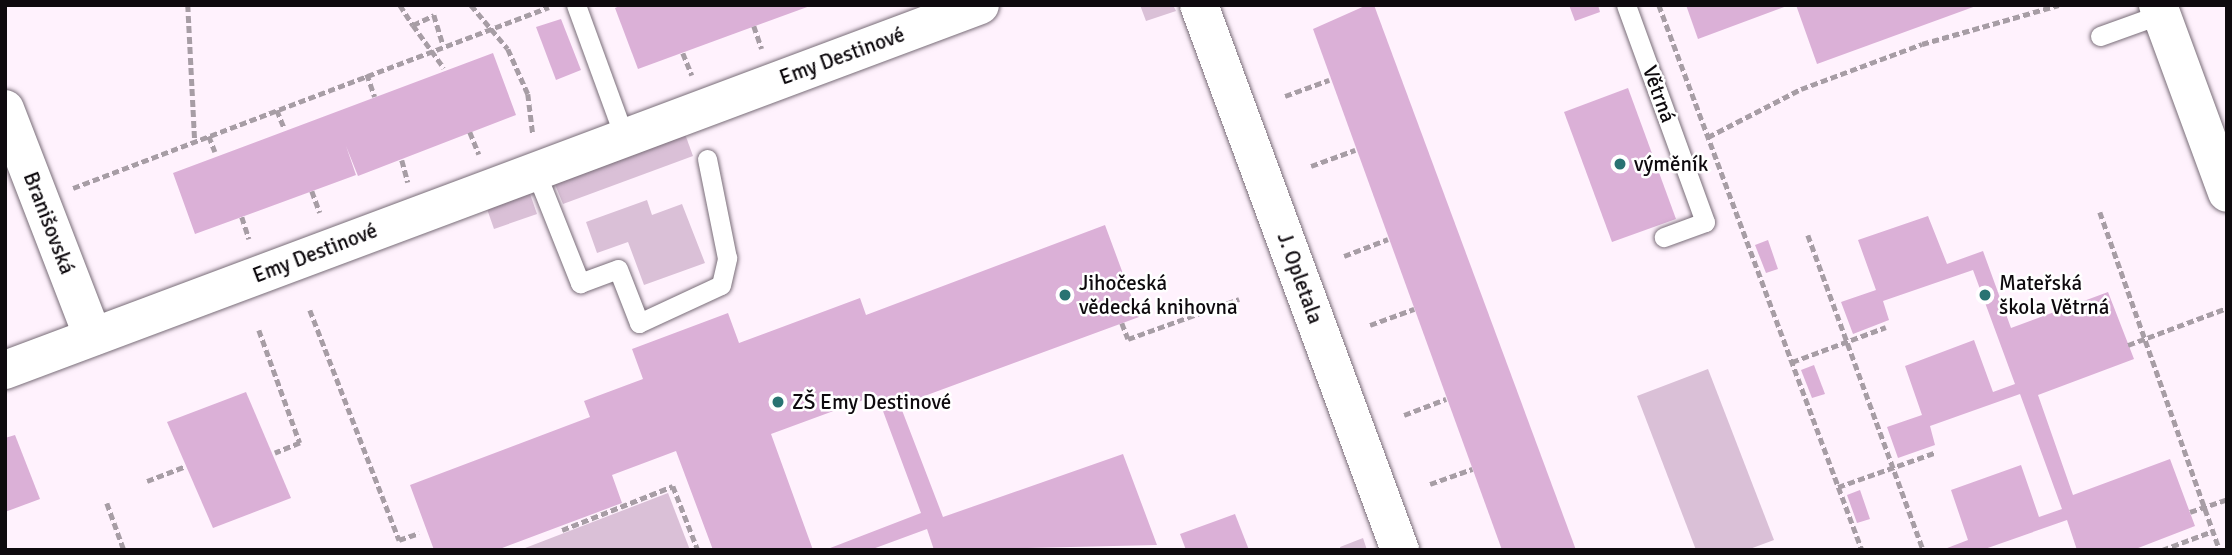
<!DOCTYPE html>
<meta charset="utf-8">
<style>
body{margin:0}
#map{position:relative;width:2232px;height:555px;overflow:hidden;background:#fff2fd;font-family:Signika,sans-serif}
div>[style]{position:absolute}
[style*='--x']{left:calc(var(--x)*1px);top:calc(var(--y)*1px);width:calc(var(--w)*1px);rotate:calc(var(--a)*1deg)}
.green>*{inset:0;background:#dac0d7}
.building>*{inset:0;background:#dbb0d7}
.path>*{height:4.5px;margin-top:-2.25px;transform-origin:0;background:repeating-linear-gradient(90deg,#a79da5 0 7px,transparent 0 10.5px)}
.roads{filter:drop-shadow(0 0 2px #796d78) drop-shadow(0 0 2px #796d78)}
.service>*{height:19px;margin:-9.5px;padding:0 9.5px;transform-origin:9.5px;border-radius:9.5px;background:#fff}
.minor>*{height:38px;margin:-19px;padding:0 19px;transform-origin:19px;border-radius:19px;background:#fff}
.tertiary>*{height:38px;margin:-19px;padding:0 19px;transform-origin:19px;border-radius:19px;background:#fff}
.dots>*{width:19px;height:19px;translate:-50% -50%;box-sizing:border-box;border:4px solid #fff;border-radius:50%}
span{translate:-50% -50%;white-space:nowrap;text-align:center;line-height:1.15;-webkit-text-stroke:5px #fff;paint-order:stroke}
.street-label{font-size:21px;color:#0e0a0e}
.poi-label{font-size:21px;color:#0e0a0e}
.left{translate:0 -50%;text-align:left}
.frame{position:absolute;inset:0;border:7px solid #0e0a0e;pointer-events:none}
</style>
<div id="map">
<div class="green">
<div style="clip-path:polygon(1140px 5px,1173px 5px,1176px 11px,1146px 21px)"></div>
<div style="clip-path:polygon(685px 134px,693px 156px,563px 204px,554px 182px)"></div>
<div style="clip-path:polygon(529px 191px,537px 214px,494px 229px,486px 206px)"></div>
<div style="clip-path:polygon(647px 200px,652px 215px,682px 204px,705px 263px,644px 285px,628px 242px,597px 253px,586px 222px)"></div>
<div style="clip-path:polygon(1708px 369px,1774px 540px,1747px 550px,1696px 550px,1637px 396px)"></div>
<div style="clip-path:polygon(668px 493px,690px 550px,520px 550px)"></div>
<div style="clip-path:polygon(1363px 538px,1367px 550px,1341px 550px,1340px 547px)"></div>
</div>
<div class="building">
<div style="clip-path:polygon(622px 5px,809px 5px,810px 6px,638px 69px,615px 8px)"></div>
<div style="clip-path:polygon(1367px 5px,1374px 5px,1576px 550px,1502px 550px,1313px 29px)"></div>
<div style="clip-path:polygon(1569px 5px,1598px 5px,1600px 12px,1575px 21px)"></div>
<div style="clip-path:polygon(1686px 5px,1787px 5px,1787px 6px,1698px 39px)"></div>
<div style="clip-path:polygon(1796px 5px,1976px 5px,1976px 6px,1817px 64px)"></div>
<div style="clip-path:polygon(561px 19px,581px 70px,556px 80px,536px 27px)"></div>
<div style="clip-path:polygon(493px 53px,516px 115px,358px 176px,346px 146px,356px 175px,195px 234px,173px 173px)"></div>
<div style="clip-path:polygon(1628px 88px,1676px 219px,1612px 242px,1564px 112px)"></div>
<div style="clip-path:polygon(1928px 216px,1947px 264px,1983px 251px,2011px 328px,2108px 292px,2134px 359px,2038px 395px,2073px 495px,2170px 459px,2195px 526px,2133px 550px,2077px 550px,2067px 520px,1982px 550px,1942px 550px,1968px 540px,1951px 490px,2021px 465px,2039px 517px,2062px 509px,2020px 394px,1930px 426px,1935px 445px,1898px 458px,1887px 427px,1922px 415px,1905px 366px,1974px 340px,1993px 392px,2015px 384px,1973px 270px,1883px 301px,1889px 320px,1853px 334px,1841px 302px,1876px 290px,1858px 240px)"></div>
<div style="clip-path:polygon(1105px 225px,1139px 317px,900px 405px,943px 517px,1123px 454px,1157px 545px,934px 550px,927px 529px,870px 550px,825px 550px,921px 513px,877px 395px,771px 434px,813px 550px,713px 550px,676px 451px,612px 475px,622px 503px,497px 550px,434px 550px,410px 485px,590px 417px,584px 401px,643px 379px,632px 349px,728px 313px,739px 343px,860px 298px,866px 315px)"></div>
<div style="clip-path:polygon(1768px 240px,1778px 269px,1766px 273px,1755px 245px)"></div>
<div style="clip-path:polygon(1814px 365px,1825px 394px,1812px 398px,1801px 370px)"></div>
<div style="clip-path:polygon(246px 392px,291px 498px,213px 528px,167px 422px)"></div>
<div style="clip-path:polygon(15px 435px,40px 499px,5px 512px,5px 438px)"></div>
<div style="clip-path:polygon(1860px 490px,1870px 519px,1857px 523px,1847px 495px)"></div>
<div style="clip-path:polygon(1235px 514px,1249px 550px,1186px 550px,1180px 534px)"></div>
</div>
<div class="path">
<div style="--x:188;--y:5;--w:136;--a:87.1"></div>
<div style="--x:400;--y:5;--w:24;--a:57"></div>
<div style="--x:413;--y:25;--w:23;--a:-25"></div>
<div style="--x:434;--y:15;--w:30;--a:73"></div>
<div style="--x:471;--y:5;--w:57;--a:49.9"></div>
<div style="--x:508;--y:49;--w:49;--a:66"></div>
<div style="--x:528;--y:94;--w:41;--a:83"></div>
<div style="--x:1659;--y:5;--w:582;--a:69.57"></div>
<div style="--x:413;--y:25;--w:53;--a:54.2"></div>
<div style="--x:754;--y:26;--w:24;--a:71"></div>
<div style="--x:683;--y:53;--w:24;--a:68"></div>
<div style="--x:367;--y:74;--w:24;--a:71"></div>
<div style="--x:1285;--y:96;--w:47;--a:-20"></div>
<div style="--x:277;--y:110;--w:18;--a:68"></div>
<div style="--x:470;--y:132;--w:24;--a:68"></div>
<div style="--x:209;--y:136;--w:17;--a:69"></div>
<div style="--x:1708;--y:137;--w:105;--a:-27.3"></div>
<div style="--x:1801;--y:89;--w:129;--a:-20.4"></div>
<div style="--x:1922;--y:44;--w:142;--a:-15.9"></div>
<div style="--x:402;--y:160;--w:23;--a:75"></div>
<div style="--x:1311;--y:166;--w:47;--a:-20"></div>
<div style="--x:73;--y:188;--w:509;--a:-20.82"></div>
<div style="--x:312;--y:191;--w:23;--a:70"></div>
<div style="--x:2100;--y:212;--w:356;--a:70.5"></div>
<div style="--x:242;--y:217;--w:23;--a:72"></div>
<div style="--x:1808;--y:235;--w:335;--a:69.9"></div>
<div style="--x:1344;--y:256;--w:47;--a:-21.1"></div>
<div style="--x:310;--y:310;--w:247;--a:68.8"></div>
<div style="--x:399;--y:540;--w:21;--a:-19"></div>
<div style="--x:1122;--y:323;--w:17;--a:69"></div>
<div style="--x:1128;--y:339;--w:118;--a:-19.8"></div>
<div style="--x:1370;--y:325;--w:47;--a:-20"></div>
<div style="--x:259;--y:330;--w:120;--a:70.1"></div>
<div style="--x:300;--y:443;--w:27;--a:158"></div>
<div style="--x:2128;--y:345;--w:106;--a:-20.5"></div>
<div style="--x:1792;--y:362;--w:100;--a:-20.4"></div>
<div style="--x:1404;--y:415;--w:45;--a:-20.9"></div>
<div style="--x:147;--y:481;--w:40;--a:-21"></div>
<div style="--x:1430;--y:484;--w:45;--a:-19.7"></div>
<div style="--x:1838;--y:487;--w:102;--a:-19.5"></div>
<div style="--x:107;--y:503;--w:50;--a:70.1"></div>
<div style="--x:2190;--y:512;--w:39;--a:-19"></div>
<div style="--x:562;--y:530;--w:119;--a:-21.6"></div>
<div style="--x:673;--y:486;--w:69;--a:68.7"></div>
<div style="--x:2162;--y:550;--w:54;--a:-20.4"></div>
</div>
<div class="roads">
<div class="service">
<div style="--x:576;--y:5;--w:140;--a:69.9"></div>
<div style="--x:1626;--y:5;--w:231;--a:70"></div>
<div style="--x:1705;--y:222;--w:44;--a:159.9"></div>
<div style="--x:2100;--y:36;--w:65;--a:-19.8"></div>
<div style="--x:535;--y:170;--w:122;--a:68.3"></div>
<div style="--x:580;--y:283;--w:40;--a:-20.2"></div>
<div style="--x:618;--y:269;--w:58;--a:68.7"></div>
<div style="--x:639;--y:323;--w:90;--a:-24.9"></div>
<div style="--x:721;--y:285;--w:28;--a:-77"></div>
<div style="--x:727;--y:258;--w:101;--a:-101.4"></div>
</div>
<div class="minor">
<div style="--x:2158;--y:5;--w:200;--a:69.8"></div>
<div style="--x:5;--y:109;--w:244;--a:68.9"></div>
<div style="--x:5;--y:370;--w:1041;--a:-20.52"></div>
</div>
<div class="tertiary">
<div style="--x:1199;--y:5;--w:581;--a:69.76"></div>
</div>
</div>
<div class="dots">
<div style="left:1620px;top:164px;background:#297372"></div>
<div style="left:1065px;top:295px;background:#297372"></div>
<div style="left:1985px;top:295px;background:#297372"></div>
<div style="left:778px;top:402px;background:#297372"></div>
</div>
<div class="street-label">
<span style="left:842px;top:56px;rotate:-20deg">Emy Destinové</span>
<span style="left:1659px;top:94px;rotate:70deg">Větrná</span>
<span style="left:49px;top:223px;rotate:69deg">Branišovská</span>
<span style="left:315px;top:253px;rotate:-21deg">Emy Destinové</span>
<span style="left:1300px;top:278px;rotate:70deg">J. Opletala</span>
</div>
<div class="poi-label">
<span class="left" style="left:1634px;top:164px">výměník</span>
<span class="left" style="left:1079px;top:295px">Jihočeská<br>vědecká knihovna</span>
<span class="left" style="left:1999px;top:295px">Mateřská<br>škola Větrná</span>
<span class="left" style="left:792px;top:402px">ZŠ Emy Destinové</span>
</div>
<div class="frame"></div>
</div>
